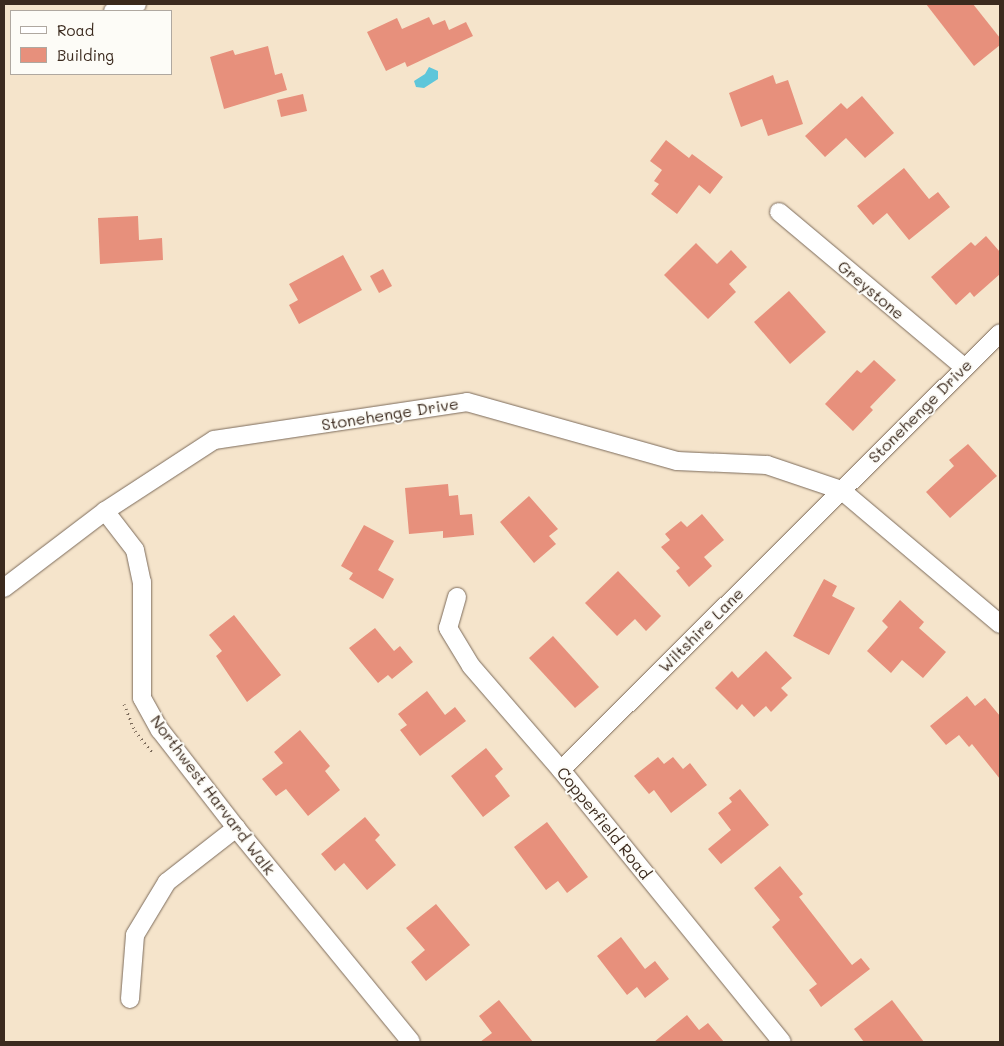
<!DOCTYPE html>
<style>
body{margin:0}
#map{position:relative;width:1004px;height:1046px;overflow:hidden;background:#f5e4cb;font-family:Mali,sans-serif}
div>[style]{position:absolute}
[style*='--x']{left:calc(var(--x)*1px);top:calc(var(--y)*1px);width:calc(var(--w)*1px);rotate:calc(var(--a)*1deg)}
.water>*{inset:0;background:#5ec6da}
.building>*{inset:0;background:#e7907c}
.path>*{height:3px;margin-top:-1.5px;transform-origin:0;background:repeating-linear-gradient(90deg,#7c6b5b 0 1px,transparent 0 5px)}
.roads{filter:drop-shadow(0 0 1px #7c6b5b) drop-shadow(0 0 1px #7c6b5b)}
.minor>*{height:18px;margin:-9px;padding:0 9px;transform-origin:9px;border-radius:9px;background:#fff}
span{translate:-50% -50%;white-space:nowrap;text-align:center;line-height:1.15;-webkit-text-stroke:4px #fdfcf7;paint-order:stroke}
.street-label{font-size:16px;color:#3b2a1e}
.frame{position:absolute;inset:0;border:5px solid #3b2a1e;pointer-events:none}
.legend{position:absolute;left:10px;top:10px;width:162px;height:65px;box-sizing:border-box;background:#fdfcf7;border:1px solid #afa8a0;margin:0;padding:6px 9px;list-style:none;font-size:15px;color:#3b2a1e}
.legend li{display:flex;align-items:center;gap:10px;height:25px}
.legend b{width:25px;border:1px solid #afa8a0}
</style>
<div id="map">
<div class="water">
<div style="clip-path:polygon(429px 67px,438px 71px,438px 79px,424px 88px,416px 87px,414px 81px,425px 74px)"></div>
</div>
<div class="building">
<div style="clip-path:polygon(926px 4px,973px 4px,1000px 38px,1000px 45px,974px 66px)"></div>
<div style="clip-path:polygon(429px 17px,433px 25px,445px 20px,449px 30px,466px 22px,473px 36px,407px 67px,405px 62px,386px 71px,367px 32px,397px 18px,402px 29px)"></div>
<div style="clip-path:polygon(268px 46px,275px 75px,282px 73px,287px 90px,224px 109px,210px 57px,233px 50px,235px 55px)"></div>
<div style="clip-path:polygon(773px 75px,776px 84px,788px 80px,803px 124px,768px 136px,762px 119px,741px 127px,729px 93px)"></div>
<div style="clip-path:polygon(303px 94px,307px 111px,281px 117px,277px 100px)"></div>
<div style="clip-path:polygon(862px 96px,894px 133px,865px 158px,846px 138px,825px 157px,805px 136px,841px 103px,847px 109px)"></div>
<div style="clip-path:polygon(666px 140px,689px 158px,692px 154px,723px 177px,710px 194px,699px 185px,677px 214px,651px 194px,659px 184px,654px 181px,662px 170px,650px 161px)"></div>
<div style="clip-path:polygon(904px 168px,929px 199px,938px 192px,950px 207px,909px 240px,887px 213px,873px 225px,857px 206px)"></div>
<div style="clip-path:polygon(138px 216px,139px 240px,162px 238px,163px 260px,100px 264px,98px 218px)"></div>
<div style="clip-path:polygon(986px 236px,1000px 252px,1000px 274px,974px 297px,970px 292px,956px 305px,931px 277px,971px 242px,975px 246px)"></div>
<div style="clip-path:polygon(696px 243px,717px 264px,731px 250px,747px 267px,729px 284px,736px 292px,708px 319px,664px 275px)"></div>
<div style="clip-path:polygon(343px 255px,362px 290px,299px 324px,289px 305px,298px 300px,289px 284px)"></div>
<div style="clip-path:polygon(383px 269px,392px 286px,379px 293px,370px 276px)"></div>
<div style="clip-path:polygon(789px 291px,826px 332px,790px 364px,754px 322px)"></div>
<div style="clip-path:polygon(874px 360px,896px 380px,870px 407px,873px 410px,853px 431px,825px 404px,857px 370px,861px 373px)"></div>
<div style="clip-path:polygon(968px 444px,997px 476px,950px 518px,926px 492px,954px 466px,949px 460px)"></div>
<div style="clip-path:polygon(448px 484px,449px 496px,458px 495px,460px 515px,472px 514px,474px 535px,443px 538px,443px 531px,409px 534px,405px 488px)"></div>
<div style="clip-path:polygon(529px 496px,558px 529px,549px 536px,556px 544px,534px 563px,500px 522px)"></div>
<div style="clip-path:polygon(702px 514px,724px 540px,704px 557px,712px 566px,689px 587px,676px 571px,680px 568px,661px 547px,670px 540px,665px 534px,681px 521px,687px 527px)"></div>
<div style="clip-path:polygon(364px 525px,394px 541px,378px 570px,394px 579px,383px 599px,349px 579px,353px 573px,341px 566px)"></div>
<div style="clip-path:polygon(618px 571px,661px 616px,646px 631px,635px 619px,617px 636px,585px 603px)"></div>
<div style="clip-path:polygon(824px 579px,837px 586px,832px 596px,855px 608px,829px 655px,793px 636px)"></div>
<div style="clip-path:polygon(900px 600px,924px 622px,919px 628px,946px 652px,923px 678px,902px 660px,891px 673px,867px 651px,888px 627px,882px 621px)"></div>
<div style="clip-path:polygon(234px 615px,281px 675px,247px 702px,216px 656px,222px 651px,209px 635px)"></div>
<div style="clip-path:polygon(375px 628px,394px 651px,400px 646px,413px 662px,392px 679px,388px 675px,378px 683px,349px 648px)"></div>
<div style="clip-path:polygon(553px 636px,599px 687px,575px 708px,529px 658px)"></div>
<div style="clip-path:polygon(766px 651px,792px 678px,781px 688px,788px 695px,771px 712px,766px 706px,754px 717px,742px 704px,737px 710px,715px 688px,732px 671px,738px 678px)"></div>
<div style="clip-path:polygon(427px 691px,445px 715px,455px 707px,466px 721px,420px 756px,400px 730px,407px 725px,398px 714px)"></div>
<div style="clip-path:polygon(967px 696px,975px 706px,985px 698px,1000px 716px,1000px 779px,972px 744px,969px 747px,959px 735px,946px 745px,930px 726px)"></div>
<div style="clip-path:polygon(300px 730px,330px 766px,325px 771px,340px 790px,308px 816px,286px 789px,276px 796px,262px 779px,283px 763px,274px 752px)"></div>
<div style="clip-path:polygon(486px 748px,503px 769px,495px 776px,510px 796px,483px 817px,451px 776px)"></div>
<div style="clip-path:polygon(658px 757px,664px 764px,673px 757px,683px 769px,690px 763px,707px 785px,671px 813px,654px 790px,649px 794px,634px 776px)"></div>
<div style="clip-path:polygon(740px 789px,769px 825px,721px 864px,708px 849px,731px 830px,718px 813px,732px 802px,729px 798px)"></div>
<div style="clip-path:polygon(365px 817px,380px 835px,375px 840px,396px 865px,367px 890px,344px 863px,335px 871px,321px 854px)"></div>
<div style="clip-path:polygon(547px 822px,588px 877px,567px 893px,558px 881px,546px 890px,514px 847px)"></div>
<div style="clip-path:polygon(780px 866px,803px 894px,799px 897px,852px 965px,861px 958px,870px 969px,821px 1007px,809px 990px,817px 984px,772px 927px,780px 920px,754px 888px)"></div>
<div style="clip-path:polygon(436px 904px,470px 945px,426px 981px,411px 962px,425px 950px,406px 928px)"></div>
<div style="clip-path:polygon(621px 937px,645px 969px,655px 961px,669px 979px,645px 998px,637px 987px,627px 995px,597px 956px)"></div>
<div style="clip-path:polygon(499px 1000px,533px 1042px,480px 1042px,492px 1033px,479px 1016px)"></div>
<div style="clip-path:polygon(892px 1000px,924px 1042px,864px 1042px,854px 1029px)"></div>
<div style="clip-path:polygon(687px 1015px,699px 1030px,708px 1023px,724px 1042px,654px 1042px)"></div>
</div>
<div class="path">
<div style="--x:124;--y:704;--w:29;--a:68"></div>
<div style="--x:135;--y:731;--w:27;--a:51"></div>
</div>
<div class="roads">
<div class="minor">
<div style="--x:113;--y:11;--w:25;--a:-16"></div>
<div style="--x:779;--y:212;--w:241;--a:40"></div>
<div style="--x:105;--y:511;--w:49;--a:52.4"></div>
<div style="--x:135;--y:550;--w:33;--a:78"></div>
<div style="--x:142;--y:582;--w:116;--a:90"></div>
<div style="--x:142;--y:698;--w:37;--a:61"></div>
<div style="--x:160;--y:730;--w:124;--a:52.2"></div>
<div style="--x:236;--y:828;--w:276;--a:50.7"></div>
<div style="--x:4;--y:588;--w:127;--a:-37.3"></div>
<div style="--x:105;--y:511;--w:130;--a:-33.1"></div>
<div style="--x:214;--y:440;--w:256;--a:-8.5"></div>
<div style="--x:467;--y:402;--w:218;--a:15.7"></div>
<div style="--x:677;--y:461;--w:90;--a:2.5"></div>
<div style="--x:767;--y:465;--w:78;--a:18.7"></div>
<div style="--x:841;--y:490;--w:208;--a:40.1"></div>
<div style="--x:457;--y:597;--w:32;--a:106"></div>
<div style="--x:448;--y:628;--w:44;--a:58.8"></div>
<div style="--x:471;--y:666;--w:138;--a:49.1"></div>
<div style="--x:561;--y:770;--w:350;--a:50.9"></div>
<div style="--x:561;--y:770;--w:619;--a:-44.87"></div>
<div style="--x:130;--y:999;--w:64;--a:-85.5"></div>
<div style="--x:135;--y:935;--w:62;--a:-58.9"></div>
<div style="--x:167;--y:882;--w:88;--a:-38"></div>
</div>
</div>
<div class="street-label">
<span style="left:871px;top:290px;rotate:40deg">Greystone</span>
<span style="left:920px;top:411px;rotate:-45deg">Stonehenge Drive</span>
<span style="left:390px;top:414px;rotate:-9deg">Stonehenge Drive</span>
<span style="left:701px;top:630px;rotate:-45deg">Wiltshire Lane</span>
<span style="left:213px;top:795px;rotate:53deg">Northwest Harvard Walk</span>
<span style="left:604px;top:823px;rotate:51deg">Copperfield Road</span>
</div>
<div class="frame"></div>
<ul class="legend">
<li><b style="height:6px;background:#fff"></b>Road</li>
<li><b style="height:14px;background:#e7907c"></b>Building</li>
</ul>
</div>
